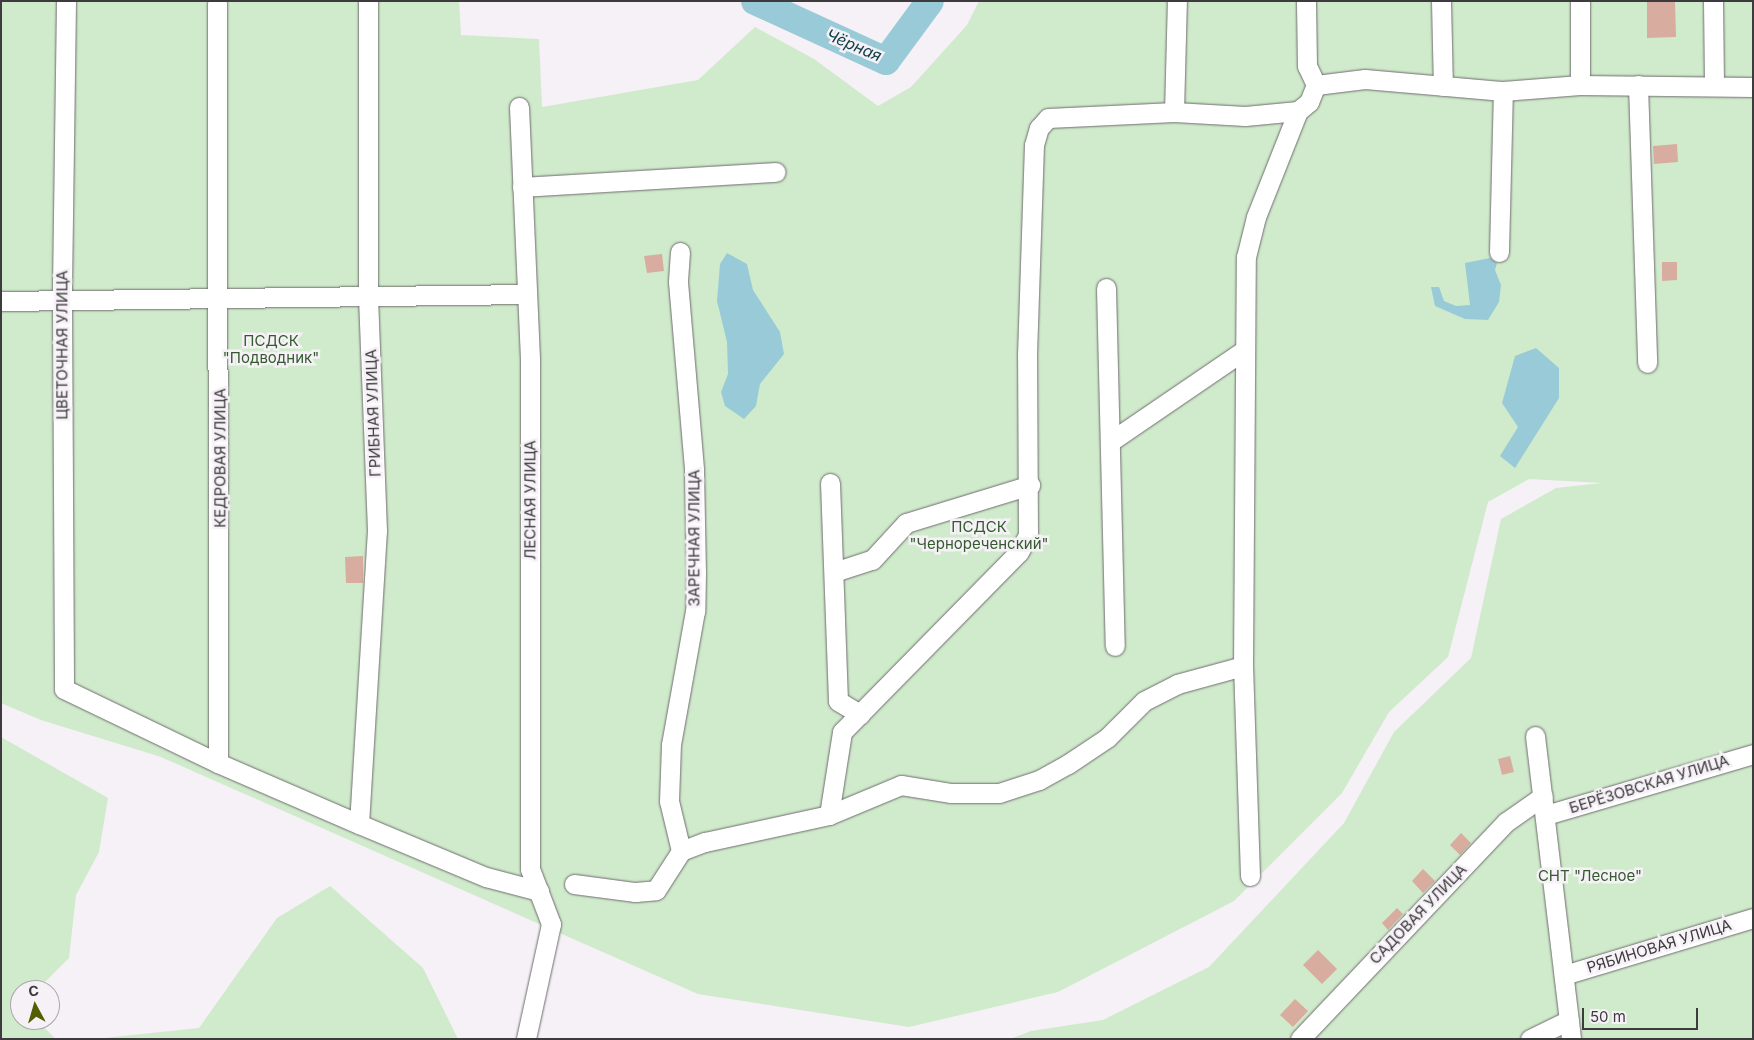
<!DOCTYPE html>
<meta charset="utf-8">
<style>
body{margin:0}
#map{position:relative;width:1754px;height:1040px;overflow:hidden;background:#f5f1f6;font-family:Inter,sans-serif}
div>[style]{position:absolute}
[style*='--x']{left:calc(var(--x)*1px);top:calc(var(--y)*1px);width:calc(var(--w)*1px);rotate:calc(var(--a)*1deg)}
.green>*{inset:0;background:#d0ebcb}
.water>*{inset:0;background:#98cbd7}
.river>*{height:28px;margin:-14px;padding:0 14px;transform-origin:14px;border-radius:14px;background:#98cbd7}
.building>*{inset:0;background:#d8ac9e}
.roads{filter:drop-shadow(0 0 1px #6f6c70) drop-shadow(0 0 1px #6f6c70)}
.minor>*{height:19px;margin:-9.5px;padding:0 9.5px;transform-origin:9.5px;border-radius:9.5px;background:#fff}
span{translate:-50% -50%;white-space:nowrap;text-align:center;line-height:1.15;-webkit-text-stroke:5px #f5f1f6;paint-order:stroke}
.park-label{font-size:15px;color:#335b2d}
.street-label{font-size:15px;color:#3d3b3d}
.water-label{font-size:16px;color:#0c3c45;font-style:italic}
.frame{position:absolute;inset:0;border:2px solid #3d3b3d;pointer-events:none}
.north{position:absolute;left:10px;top:980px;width:50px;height:50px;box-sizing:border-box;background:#f5f1f6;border:1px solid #aba8ac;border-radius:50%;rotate:354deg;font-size:14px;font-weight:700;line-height:20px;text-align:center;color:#3d3b3d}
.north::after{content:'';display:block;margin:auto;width:18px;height:22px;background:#525f00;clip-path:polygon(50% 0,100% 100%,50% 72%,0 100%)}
.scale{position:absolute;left:1582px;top:1008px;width:116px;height:22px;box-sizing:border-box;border:2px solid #3d3b3d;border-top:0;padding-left:6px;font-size:15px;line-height:18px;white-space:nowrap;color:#3d3b3d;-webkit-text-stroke:4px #f5f1f6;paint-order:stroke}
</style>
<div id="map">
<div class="green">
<div style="clip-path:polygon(1px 1px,459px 1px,461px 35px,539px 39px,542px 107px,698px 80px,755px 27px,814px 59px,878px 106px,911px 87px,967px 25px,979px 1px,1753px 1px,1753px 1039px,1010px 1039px,1031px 1031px,1103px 1020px,1209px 967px,1344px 823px,1394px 732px,1471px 658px,1501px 519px,1556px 488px,1602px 483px,1529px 479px,1488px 502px,1448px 657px,1389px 712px,1342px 793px,1234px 901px,1058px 992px,909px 1027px,698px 994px,161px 757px,41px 720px,1px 703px)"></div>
<div style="clip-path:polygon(1px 737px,108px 798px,99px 852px,76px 895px,69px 958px,37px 990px,20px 990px,20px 1020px,36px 1020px,56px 1039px,1px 1039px)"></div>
<div style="clip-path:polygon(330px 886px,423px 968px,458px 1039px,94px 1039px,199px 1028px,277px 918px)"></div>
</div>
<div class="water">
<div style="clip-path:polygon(727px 253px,747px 264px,753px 290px,780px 332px,784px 354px,760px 384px,756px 406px,744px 419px,725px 406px,721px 392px,728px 374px,727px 342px,717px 301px,720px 264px)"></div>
<div style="clip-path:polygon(1490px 258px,1497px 263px,1495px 270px,1501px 285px,1499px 302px,1488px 320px,1465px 319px,1435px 306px,1431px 287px,1439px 287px,1444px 301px,1456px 306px,1470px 305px,1465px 263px)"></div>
<div style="clip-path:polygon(1536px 348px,1559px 368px,1559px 398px,1515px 468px,1500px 456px,1518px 427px,1502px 403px,1515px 356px)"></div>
</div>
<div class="river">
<div style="--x:755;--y:1;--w:144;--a:24.6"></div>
<div style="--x:886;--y:61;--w:74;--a:-53.7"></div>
</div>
<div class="building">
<div style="clip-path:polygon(1647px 1px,1675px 1px,1676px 37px,1647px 38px)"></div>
<div style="clip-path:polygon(1677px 144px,1678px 162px,1654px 164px,1653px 146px)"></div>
<div style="clip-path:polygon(662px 254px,664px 271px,647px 273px,644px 256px)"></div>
<div style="clip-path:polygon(1662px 262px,1677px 262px,1677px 280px,1662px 281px)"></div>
<div style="clip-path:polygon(363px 556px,363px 583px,346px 583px,345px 557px)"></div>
<div style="clip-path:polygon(1510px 756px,1514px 772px,1502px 775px,1498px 759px)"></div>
<div style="clip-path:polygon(1461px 833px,1471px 843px,1460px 855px,1450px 845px)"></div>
<div style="clip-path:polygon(1423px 869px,1435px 881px,1423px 893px,1412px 881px)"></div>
<div style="clip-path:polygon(1397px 908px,1403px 914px,1388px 930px,1382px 923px)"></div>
<div style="clip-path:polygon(1318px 950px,1337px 969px,1322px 984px,1303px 965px)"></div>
<div style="clip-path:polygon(1295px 999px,1308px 1011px,1293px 1027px,1280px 1015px)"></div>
</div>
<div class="roads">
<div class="minor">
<div style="--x:66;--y:1;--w:299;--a:90.8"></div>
<div style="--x:62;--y:300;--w:389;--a:89.7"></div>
<div style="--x:64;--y:689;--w:171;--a:25.7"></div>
<div style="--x:218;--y:763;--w:154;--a:23.4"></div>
<div style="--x:359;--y:824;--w:138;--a:22.7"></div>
<div style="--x:486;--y:877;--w:55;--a:14.8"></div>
<div style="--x:1441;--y:1;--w:85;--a:88.7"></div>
<div style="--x:1580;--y:1;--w:84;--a:90"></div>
<div style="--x:1713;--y:1;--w:85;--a:89.3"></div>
<div style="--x:217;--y:3;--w:760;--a:89.92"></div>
<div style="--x:1316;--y:85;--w:49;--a:-7"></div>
<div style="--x:1365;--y:79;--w:139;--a:5"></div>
<div style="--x:1503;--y:91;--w:77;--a:-4.5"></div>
<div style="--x:1580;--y:85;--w:173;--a:0.7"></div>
<div style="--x:1638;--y:85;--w:278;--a:88.1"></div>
<div style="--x:519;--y:107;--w:255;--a:87.5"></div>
<div style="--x:530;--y:362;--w:507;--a:90"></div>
<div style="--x:530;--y:869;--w:59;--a:69.1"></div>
<div style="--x:551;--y:924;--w:118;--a:102.3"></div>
<div style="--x:1174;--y:112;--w:111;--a:-88.5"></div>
<div style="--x:522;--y:187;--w:254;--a:-3.4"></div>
<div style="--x:680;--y:252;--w:30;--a:94"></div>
<div style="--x:678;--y:282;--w:189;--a:85.1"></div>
<div style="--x:694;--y:470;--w:102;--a:88.9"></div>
<div style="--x:696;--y:572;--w:39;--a:91"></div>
<div style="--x:695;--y:611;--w:135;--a:100.2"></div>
<div style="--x:671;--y:744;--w:57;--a:92"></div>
<div style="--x:669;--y:801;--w:51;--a:76.5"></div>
<div style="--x:1499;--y:252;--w:161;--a:-88.6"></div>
<div style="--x:1106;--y:288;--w:358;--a:88.6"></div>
<div style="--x:1;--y:301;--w:525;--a:-0.76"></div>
<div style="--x:1111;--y:441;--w:160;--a:-34.3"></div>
<div style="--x:830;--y:483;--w:218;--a:87.9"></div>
<div style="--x:838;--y:701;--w:26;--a:31"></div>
<div style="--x:834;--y:572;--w:40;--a:-18"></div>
<div style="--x:872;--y:560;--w:50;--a:-47.4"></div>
<div style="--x:906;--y:523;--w:130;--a:-17"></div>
<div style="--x:1535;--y:736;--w:305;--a:83.2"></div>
<div style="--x:829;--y:815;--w:84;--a:-81.1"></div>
<div style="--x:842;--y:732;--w:252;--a:-45.5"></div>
<div style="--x:1019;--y:552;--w:19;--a:-62"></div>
<div style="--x:1028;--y:535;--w:180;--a:-90.3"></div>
<div style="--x:1027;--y:355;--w:210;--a:-88.1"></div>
<div style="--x:1034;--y:145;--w:18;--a:-74"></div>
<div style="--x:1039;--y:128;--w:13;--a:-48"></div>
<div style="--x:1048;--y:118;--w:126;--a:-2.7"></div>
<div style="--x:1174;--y:112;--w:71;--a:3.2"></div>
<div style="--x:1245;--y:116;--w:53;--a:-5.4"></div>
<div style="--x:1298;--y:111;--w:14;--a:-39"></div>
<div style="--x:1309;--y:102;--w:18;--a:-68"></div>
<div style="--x:1316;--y:85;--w:21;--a:-115"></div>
<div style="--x:1307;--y:66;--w:65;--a:-90.9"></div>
<div style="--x:1546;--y:815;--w:216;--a:-16.4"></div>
<div style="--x:359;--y:824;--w:294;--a:-86.5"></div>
<div style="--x:377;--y:531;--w:234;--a:-92.2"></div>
<div style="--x:368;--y:297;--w:296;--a:-90"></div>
<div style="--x:1250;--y:876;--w:210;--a:-91.9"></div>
<div style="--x:1243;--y:666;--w:409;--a:-89.6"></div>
<div style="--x:1246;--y:257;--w:41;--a:-76"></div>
<div style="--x:1256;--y:217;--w:114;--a:-68.4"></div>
<div style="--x:574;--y:884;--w:62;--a:7.5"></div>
<div style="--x:635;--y:892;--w:21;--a:-5"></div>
<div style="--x:656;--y:890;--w:46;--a:-57.3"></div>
<div style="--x:681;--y:851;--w:26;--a:-21"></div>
<div style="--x:705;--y:842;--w:127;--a:-12.3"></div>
<div style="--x:829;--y:815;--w:78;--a:-22.6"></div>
<div style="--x:901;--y:785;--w:51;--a:9.1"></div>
<div style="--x:951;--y:793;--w:48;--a:0"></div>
<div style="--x:999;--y:793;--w:42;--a:-18"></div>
<div style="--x:1039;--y:780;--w:33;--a:-29"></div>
<div style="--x:1068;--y:764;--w:47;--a:-33.7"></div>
<div style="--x:1107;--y:738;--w:52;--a:-45"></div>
<div style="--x:1144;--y:701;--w:37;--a:-27"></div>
<div style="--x:1177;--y:684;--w:68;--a:-15.3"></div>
<div style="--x:1564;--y:975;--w:197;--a:-16.8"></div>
<div style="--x:1300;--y:1039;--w:299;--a:-46.5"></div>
<div style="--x:1506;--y:822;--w:45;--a:-35.1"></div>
<div style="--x:1530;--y:1039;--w:43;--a:-26"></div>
</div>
</div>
<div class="park-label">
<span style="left:271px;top:349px">ПСДСК<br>"Подводник"</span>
<span style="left:979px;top:535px">ПСДСК<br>"Чернореченский"</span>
<span style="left:1590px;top:876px">СНТ "Лесное"</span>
</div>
<div class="street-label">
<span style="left:62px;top:345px;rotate:-90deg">ЦВЕТОЧНАЯ УЛИЦА</span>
<span style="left:373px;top:413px;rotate:-92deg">ГРИБНАЯ УЛИЦА</span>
<span style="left:220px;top:458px;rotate:-90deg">КЕДРОВАЯ УЛИЦА</span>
<span style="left:530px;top:500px;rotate:-90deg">ЛЕСНАЯ УЛИЦА</span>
<span style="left:694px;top:538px;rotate:-90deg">ЗАРЕЧНАЯ УЛИЦА</span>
<span style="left:1649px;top:784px;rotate:-17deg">БЕРЁЗОВСКАЯ УЛИЦА</span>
<span style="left:1418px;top:914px;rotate:-46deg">САДОВАЯ УЛИЦА</span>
<span style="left:1659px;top:946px;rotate:-17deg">РЯБИНОВАЯ УЛИЦА</span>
</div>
<div class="water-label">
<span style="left:854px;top:45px;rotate:23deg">Чёрная</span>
</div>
<div class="frame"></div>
<div class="north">С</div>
<div class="scale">50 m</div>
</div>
